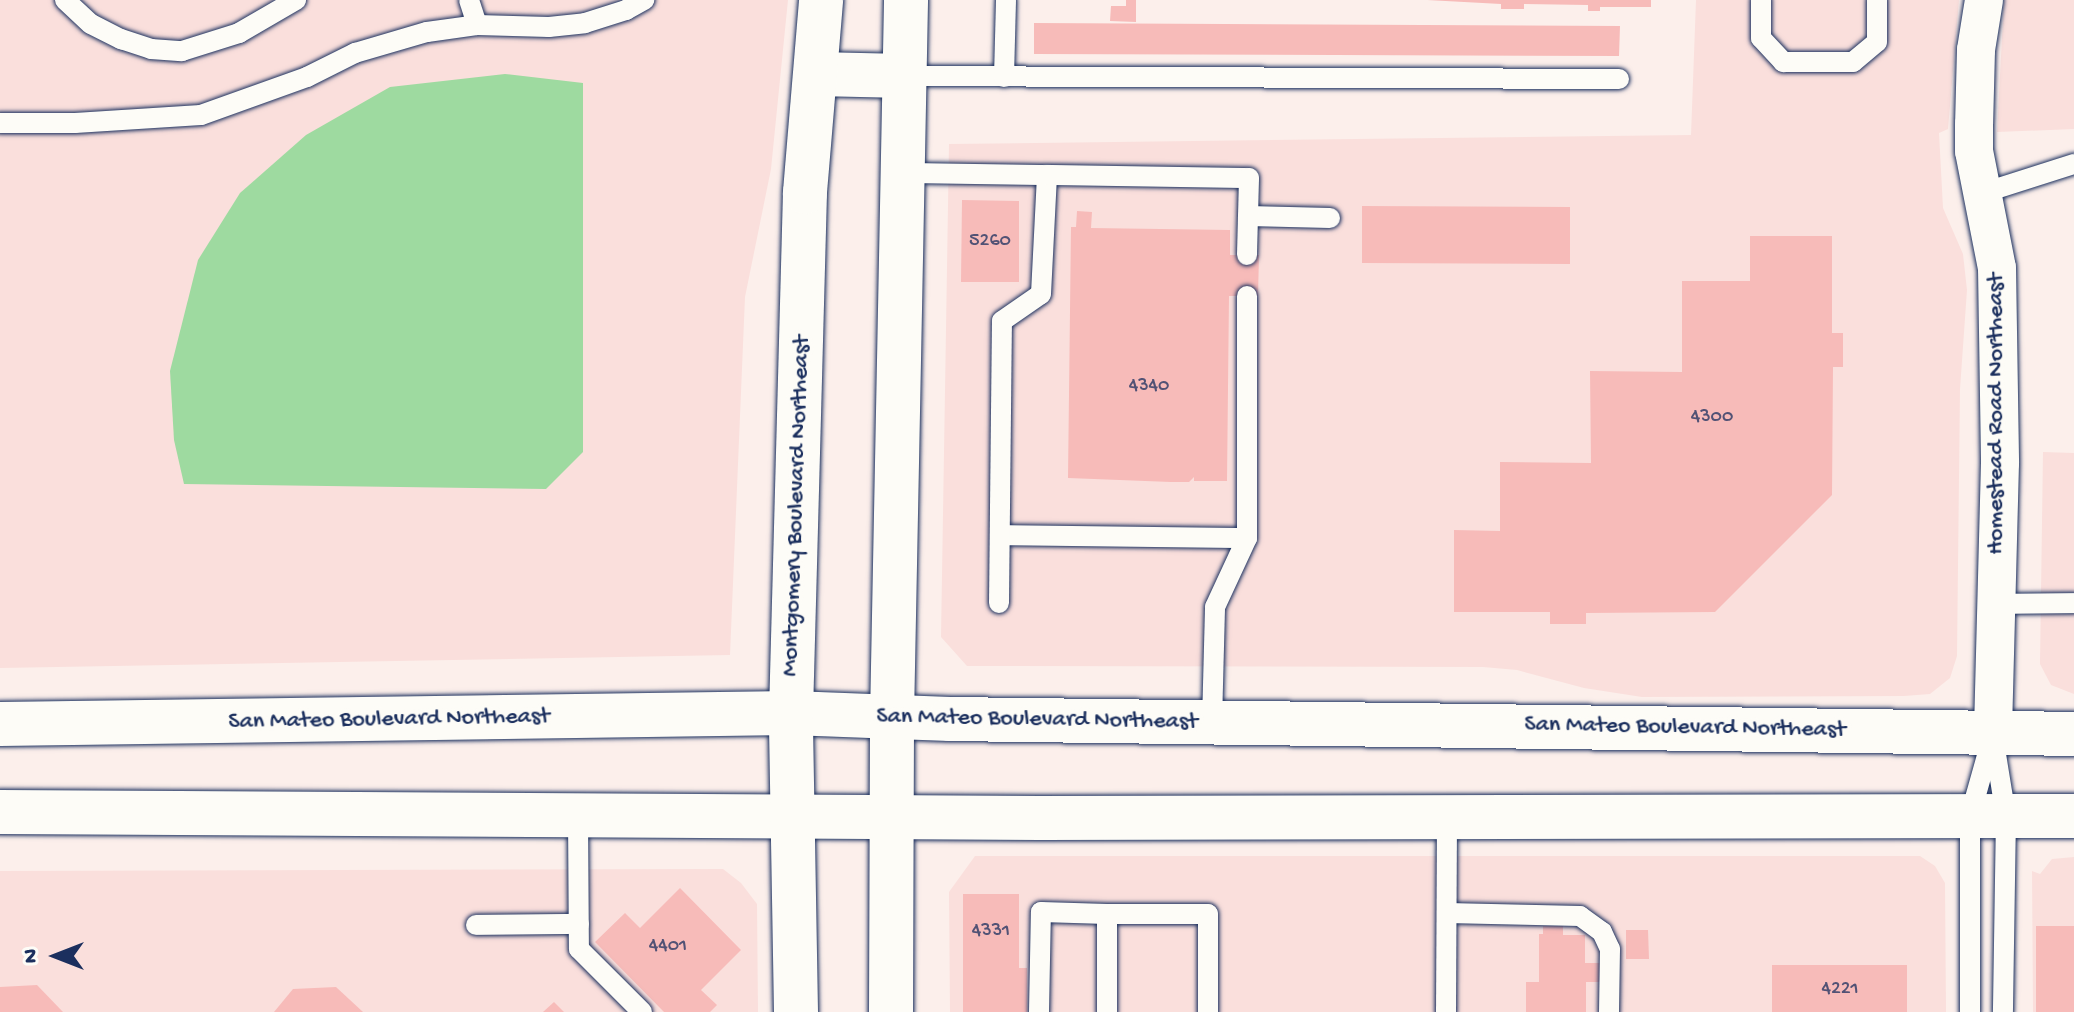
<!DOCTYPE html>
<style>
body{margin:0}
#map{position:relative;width:2074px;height:1012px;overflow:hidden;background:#fcefeb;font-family:"Gochi Hand",sans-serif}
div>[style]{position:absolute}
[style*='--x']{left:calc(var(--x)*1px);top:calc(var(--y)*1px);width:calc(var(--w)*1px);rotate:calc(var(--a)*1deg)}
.built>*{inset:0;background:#fadfdc}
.green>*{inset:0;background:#9edaa0}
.building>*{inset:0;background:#f7bbb9}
.roads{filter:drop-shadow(0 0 2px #1b2f5e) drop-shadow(0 0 2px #1b2f5e)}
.service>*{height:20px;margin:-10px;padding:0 10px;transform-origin:10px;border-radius:10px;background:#fdfcf7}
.minor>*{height:38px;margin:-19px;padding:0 19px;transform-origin:19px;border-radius:19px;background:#fdfcf7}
.secondary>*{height:44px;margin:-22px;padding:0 22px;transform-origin:22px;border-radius:22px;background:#fdfcf7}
.primary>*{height:44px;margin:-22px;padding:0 22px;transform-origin:22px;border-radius:22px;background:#fdfcf7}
span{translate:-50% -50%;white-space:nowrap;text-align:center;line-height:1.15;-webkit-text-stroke:8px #fdfcf7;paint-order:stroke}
.number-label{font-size:20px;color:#525275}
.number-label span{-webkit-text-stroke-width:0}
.street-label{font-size:24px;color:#1b2f5e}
.north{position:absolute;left:16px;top:916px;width:80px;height:80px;-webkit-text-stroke:6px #fdfcf7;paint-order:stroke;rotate:270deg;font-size:22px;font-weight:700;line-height:32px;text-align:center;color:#1b2f5e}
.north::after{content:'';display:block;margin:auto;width:28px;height:36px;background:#1b2f5e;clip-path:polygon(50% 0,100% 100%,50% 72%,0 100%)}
</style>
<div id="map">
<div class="built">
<div style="clip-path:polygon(0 0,788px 0,771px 169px,745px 297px,730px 655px,0 668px)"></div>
<div style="clip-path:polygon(1696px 0,1959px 0,1948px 129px,1939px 133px,1943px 208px,1963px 254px,1967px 290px,1960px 389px,1957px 656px,1950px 678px,1930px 694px,1904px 696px,1642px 697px,1584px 688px,1517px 670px,1483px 667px,967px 666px,941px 637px,949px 144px,1691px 135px)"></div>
<div style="clip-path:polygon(2004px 0,2074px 0,2074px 129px,1997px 132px)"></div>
<div style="clip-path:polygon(2043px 452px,2074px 453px,2074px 694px,2051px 685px,2040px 664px)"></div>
<div style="clip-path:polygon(975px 856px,1920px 856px,1935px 866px,1945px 883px,1946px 1012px,950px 1012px,949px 892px)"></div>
<div style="clip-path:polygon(2074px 857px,2074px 1012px,2033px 1012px,2032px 871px,2040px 874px,2052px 859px)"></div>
<div style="clip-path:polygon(723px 869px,741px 883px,757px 904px,758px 1012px,0 1012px,0 871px)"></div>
</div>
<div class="green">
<div style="clip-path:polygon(505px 74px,583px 83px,583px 452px,546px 489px,184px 484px,174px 440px,170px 371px,198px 260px,240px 193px,306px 135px,390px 87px)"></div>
</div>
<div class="building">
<div style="clip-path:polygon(1126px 0,1136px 0,1136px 22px,1110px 21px,1111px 6px,1126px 6px)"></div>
<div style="clip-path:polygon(1427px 0,1651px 0,1651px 7px,1600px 7px,1600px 11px,1588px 11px,1588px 5px,1524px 4px,1524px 9px,1501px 9px,1501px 4px)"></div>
<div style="clip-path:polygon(1034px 23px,1620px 26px,1619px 56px,1034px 54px)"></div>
<div style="clip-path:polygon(962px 200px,1019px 201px,1019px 282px,961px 282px)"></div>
<div style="clip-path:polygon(1362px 206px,1570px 207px,1570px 264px,1362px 263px)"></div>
<div style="clip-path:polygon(1077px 211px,1092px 212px,1091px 228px,1230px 230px,1230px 255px,1259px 255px,1258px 296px,1229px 296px,1227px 481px,1194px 481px,1194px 477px,1189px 482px,1171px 482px,1068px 478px,1071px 227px,1076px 227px)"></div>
<div style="clip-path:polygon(1750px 236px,1832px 236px,1832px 333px,1843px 333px,1843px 367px,1833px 367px,1832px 495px,1715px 612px,1586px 613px,1586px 624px,1550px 624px,1550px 612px,1454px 612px,1454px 530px,1500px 531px,1500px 462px,1591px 463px,1590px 371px,1682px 372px,1682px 281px,1750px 281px)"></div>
<div style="clip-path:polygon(680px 888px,741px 950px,701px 990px,717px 1005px,710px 1012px,664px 1012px,595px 942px,625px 913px,640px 928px)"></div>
<div style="clip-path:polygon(963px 894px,1019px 894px,1019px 968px,1027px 968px,1027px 1012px,963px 1012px)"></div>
<div style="clip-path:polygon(1543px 926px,1563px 926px,1563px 935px,1585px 935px,1585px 963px,1603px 963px,1603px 982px,1586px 982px,1586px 1012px,1526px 1012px,1526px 982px,1539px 982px,1539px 934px,1543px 934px)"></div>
<div style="clip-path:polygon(2036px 926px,2074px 926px,2074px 1012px,2036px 1012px)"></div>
<div style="clip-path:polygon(1626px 930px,1648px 930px,1649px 959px,1626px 959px)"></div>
<div style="clip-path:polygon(1772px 965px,1907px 965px,1907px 1012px,1772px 1012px)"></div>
<div style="clip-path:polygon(37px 985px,63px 1012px,0 1012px,0 987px)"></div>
<div style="clip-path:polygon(336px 987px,363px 1012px,274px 1012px,293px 989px)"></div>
<div style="clip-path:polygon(554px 1002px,564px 1012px,543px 1012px)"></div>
</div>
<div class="roads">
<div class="service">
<div style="--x:65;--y:0;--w:35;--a:43"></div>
<div style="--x:91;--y:24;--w:34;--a:27"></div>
<div style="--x:121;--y:39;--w:32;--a:18"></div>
<div style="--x:151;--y:49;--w:31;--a:4"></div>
<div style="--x:182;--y:51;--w:60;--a:-17.5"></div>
<div style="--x:239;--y:33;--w:66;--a:-30.1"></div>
<div style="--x:469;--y:0;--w:26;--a:72"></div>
<div style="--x:1761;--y:0;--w:38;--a:90"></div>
<div style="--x:1761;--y:38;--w:33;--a:47"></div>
<div style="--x:1783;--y:62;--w:70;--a:0"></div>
<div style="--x:1853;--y:62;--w:31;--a:-40"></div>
<div style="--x:1877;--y:42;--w:42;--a:-90"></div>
<div style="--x:905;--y:76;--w:714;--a:0.24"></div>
<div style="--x:1004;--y:77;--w:77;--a:-88.5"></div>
<div style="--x:0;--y:123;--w:75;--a:0"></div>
<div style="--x:75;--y:123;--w:126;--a:-3.6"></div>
<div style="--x:201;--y:115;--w:113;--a:-19.7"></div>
<div style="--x:307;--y:77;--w:54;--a:-26.6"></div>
<div style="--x:355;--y:53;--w:75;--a:-16.3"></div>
<div style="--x:427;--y:32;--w:50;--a:-8"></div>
<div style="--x:477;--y:25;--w:72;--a:1.6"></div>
<div style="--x:549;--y:27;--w:36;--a:-6"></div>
<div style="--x:585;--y:23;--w:43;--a:-17.6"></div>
<div style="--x:626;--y:10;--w:21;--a:-29"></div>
<div style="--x:903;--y:173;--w:144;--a:0.8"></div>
<div style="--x:1983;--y:193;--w:96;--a:-17.7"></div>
<div style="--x:1248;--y:216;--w:82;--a:1.4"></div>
<div style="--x:1000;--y:535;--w:247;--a:0.7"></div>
<div style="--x:999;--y:603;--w:282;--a:-89.4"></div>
<div style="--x:1002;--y:321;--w:47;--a:-34.7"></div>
<div style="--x:1041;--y:294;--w:119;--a:-87.1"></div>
<div style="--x:1047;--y:175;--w:202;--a:0.9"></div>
<div style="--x:1249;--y:178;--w:77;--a:91.5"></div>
<div style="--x:1997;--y:604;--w:77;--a:-0.7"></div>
<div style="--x:1212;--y:723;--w:116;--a:-88.5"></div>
<div style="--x:1215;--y:607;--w:76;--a:-65.1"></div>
<div style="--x:1247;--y:538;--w:242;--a:-90"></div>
<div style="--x:1994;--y:742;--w:75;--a:80.8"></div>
<div style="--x:2006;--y:816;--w:196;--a:90.9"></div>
<div style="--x:578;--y:816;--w:133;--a:89.6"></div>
<div style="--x:579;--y:949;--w:89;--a:45"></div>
<div style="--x:1447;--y:913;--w:133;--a:1.3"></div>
<div style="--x:1580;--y:916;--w:27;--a:36"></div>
<div style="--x:1602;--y:932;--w:19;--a:65"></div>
<div style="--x:1610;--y:949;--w:63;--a:90.9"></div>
<div style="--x:476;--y:925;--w:103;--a:-0.6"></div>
<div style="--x:1039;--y:1012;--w:100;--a:-88.9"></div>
<div style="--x:1041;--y:912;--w:66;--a:1.7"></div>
<div style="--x:1107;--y:1012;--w:98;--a:-90"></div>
<div style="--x:1107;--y:914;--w:101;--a:0"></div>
<div style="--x:1208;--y:914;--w:98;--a:90"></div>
<div style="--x:1446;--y:1012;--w:195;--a:-89.7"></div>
<div style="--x:1970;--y:1012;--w:196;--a:-90"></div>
<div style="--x:1970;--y:816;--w:85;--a:-74.3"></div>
</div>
<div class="minor">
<div style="--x:1984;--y:0;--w:51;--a:99.1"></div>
<div style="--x:1976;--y:50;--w:74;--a:91.5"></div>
<div style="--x:1974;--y:124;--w:27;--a:90"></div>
<div style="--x:1974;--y:151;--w:119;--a:78.9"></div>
<div style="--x:1997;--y:268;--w:195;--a:89.1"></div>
<div style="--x:2000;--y:463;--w:271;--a:91.5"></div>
</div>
<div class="secondary">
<div style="--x:0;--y:724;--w:791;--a:-0.8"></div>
<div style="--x:791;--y:713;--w:159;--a:2.2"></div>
<div style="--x:950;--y:719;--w:1124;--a:0.76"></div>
<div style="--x:0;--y:812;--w:1040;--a:0.33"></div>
<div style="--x:1040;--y:818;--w:1034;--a:-0.11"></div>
</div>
<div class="primary">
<div style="--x:816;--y:74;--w:89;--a:1.3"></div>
<div style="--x:796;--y:1012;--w:299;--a:-91"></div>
<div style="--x:791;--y:713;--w:521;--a:-88.46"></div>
<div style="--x:805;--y:192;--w:193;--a:-85.2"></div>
<div style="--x:891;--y:1012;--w:294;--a:-89.8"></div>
<div style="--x:892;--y:718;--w:718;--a:-88.88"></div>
</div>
</div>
<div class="number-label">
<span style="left:990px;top:241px">5260</span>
<span style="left:1149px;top:386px">4340</span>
<span style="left:1712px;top:417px">4300</span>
<span style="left:991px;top:931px">4331</span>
<span style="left:668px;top:946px">4401</span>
<span style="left:1840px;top:989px">4221</span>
</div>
<div class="street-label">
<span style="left:1997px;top:414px;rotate:-90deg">Homestead Road Northeast</span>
<span style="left:797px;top:506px;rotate:-88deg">Montgomery Boulevard Northeast</span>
<span style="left:389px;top:720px;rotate:-1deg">San Mateo Boulevard Northeast</span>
<span style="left:1037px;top:720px;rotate:1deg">San Mateo Boulevard Northeast</span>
<span style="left:1685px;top:728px;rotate:1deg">San Mateo Boulevard Northeast</span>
</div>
<div class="north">N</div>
</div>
